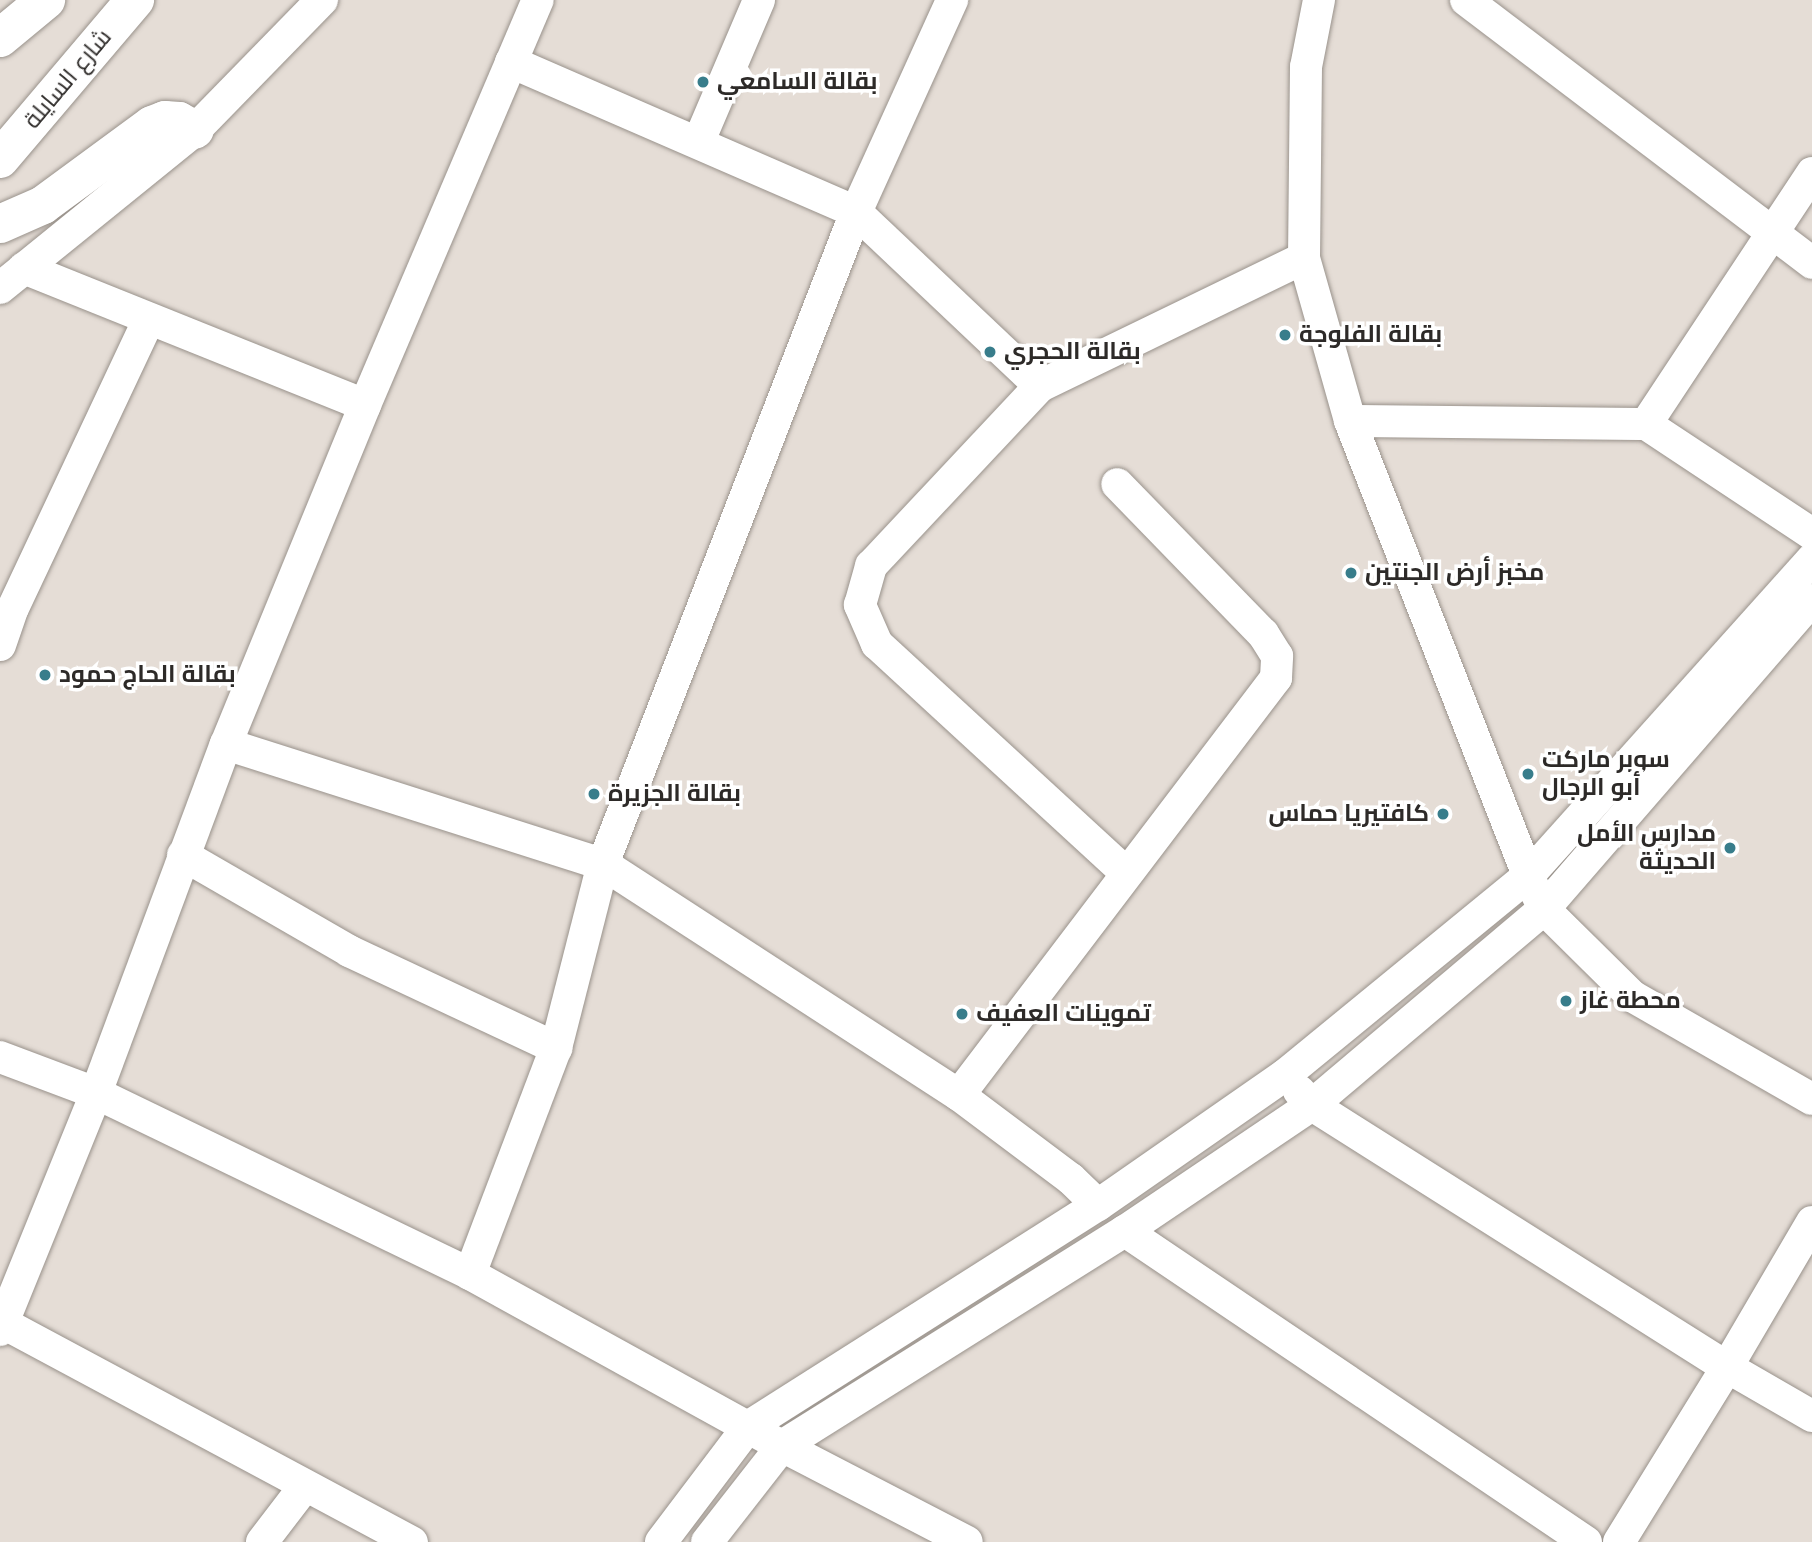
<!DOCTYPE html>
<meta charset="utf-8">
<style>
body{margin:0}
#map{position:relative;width:1812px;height:1542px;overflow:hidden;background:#e5ddd6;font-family:"Varela Round",Cairo,sans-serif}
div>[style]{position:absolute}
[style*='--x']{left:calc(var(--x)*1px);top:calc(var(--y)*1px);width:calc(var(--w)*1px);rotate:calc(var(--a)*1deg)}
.roads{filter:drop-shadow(0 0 2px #99928b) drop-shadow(0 0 2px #99928b)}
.minor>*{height:32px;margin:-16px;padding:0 16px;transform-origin:16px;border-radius:16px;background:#fff}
.secondary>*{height:38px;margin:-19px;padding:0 19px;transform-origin:19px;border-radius:19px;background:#fff}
.dots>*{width:19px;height:19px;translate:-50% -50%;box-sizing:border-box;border:4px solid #fff;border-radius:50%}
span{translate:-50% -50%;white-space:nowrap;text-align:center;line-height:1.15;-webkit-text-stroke:7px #fff;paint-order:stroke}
.street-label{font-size:24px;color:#2d2a28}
.poi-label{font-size:24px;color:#2d2a28;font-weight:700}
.left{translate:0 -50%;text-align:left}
.right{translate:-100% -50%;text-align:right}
</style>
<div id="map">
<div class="roads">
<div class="minor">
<div style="--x:1319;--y:0;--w:68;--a:101"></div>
<div style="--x:1306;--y:67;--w:191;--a:90.6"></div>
<div style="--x:1304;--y:258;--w:169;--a:74.2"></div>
<div style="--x:1350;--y:421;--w:489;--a:68.6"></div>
<div style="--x:1528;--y:876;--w:37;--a:64"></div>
<div style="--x:1544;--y:909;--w:124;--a:44.7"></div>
<div style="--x:1632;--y:996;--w:207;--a:29.8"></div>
<div style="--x:1466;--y:0;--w:435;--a:37.2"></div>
<div style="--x:511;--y:62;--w:376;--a:23.5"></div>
<div style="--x:856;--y:212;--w:253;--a:43.4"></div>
<div style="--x:699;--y:141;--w:153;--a:-66.9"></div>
<div style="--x:24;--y:268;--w:367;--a:21.9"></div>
<div style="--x:0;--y:288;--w:251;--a:-39"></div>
<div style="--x:195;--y:130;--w:182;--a:-45.7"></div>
<div style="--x:1350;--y:421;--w:296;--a:0.6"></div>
<div style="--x:1646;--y:424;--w:199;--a:33.5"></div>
<div style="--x:1646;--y:424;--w:301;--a:-56.5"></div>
<div style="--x:0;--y:645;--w:39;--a:-71"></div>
<div style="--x:13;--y:608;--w:319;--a:-64.8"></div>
<div style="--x:226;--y:744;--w:396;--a:17.7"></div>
<div style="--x:603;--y:864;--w:424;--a:33"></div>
<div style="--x:959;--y:1095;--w:140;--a:36.9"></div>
<div style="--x:1071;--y:1179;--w:37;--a:44"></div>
<div style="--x:183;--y:855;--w:192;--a:30"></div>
<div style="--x:349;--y:951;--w:229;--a:25.1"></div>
<div style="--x:1125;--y:872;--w:337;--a:-137.4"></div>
<div style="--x:877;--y:644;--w:43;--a:-113.6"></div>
<div style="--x:860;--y:605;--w:41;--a:-74.2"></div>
<div style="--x:871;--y:566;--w:247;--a:-46.8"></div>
<div style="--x:1040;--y:386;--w:293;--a:-25.9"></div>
<div style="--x:0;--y:1057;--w:103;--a:20.6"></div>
<div style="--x:96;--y:1093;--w:415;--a:25.8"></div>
<div style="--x:470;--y:1274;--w:356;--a:28.9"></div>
<div style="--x:782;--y:1446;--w:208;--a:27.4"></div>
<div style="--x:1299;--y:1091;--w:19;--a:47"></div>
<div style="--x:1312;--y:1105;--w:491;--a:32.3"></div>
<div style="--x:1727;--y:1367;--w:98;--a:30"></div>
<div style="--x:959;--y:1095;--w:524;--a:-52.76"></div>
<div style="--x:1276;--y:678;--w:22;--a:-87"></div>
<div style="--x:1277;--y:656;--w:26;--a:-122"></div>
<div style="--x:1263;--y:634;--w:209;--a:-134.2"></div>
<div style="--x:1125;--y:1231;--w:556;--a:34"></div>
<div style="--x:470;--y:1274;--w:242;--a:-69.2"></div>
<div style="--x:556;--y:1048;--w:190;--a:-75.7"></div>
<div style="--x:603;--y:864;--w:699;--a:-68.79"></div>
<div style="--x:856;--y:212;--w:233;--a:-65.6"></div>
<div style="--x:3;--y:1323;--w:464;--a:28.2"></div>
<div style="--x:0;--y:1330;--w:256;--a:-67.9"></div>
<div style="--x:96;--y:1093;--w:372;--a:-69.6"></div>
<div style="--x:226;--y:744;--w:366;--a:-67.7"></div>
<div style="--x:365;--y:405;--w:440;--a:-66.9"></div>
<div style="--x:262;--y:1542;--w:69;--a:-52.6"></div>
<div style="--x:661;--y:1542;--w:144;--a:-52.9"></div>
<div style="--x:748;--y:1427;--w:414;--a:-32.4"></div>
<div style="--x:1098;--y:1205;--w:228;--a:-34.8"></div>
<div style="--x:1285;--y:1075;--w:314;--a:-39.3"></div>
<div style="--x:1528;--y:876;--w:426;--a:-48.1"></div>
<div style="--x:707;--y:1542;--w:122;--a:-52"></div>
<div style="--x:782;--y:1446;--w:405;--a:-32.1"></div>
<div style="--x:1125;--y:1231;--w:225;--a:-34"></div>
<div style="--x:1312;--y:1105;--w:304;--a:-40.2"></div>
<div style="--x:1544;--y:909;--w:409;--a:-49.1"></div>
<div style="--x:1619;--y:1542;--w:206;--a:-58.3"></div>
<div style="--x:1727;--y:1367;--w:168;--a:-59.6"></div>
</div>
<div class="secondary">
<div style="--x:0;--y:38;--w:60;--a:-39.6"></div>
<div style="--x:0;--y:159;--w:209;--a:-49.7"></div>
<div style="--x:0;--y:224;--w:47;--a:-23.8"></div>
<div style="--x:43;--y:205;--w:135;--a:-36.3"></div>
<div style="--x:152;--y:125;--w:14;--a:-21"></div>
<div style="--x:165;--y:120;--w:14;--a:4"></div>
<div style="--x:179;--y:121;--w:18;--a:29"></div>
</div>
</div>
<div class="dots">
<div style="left:703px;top:82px;background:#387d8b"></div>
<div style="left:1285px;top:335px;background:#387d8b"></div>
<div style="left:990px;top:352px;background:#387d8b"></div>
<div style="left:1351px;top:573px;background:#387d8b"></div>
<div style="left:45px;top:675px;background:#387d8b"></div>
<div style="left:1528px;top:774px;background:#387d8b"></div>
<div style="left:594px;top:794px;background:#387d8b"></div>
<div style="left:1443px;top:814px;background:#387d8b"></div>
<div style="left:1730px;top:848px;background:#387d8b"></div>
<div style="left:1566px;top:1001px;background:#387d8b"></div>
<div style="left:962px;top:1014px;background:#387d8b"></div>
</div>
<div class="street-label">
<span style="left:68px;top:79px;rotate:-50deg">شارع السايلة</span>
</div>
<div class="poi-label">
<span class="left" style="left:717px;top:82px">بقالة السامعي</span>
<span class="left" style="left:1299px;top:335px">بقالة الفلوجة</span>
<span class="left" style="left:1004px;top:352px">بقالة الحجري</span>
<span class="left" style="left:1365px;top:573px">مخبز أرض الجنتين</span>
<span class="left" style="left:59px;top:675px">بقالة الحاج حمود</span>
<span class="left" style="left:1542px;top:774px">سوبر ماركت<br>أبو الرجال</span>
<span class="left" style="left:608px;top:794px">بقالة الجزيرة</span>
<span class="right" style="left:1429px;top:814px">كافتيريا حماس</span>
<span class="right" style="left:1716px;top:848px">مدارس الأمل<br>الحديثة</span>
<span class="left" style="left:1580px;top:1001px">محطة غاز</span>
<span class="left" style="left:976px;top:1014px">تموينات العفيف</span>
</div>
</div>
